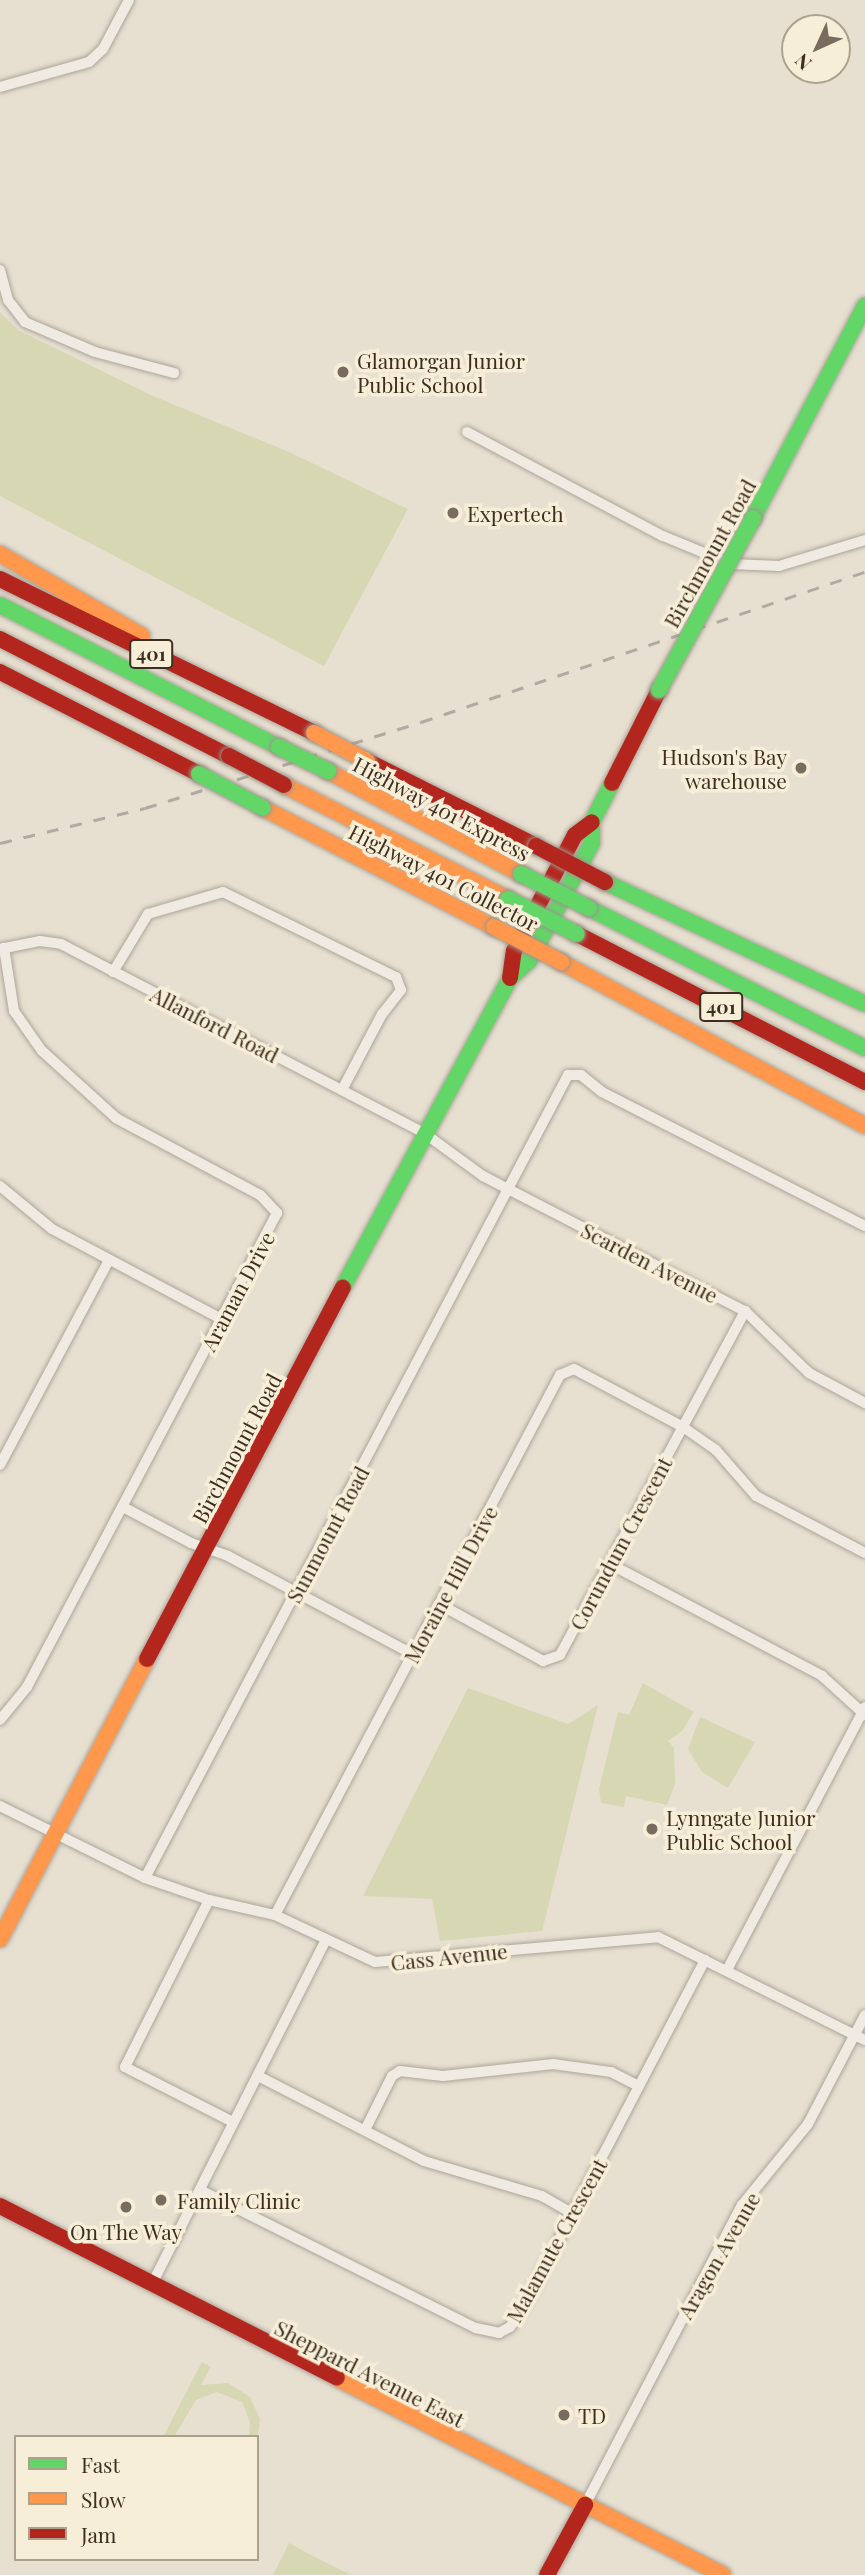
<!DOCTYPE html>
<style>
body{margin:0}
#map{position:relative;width:865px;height:2575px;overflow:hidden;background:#e7e0d1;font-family:"Playfair Display",serif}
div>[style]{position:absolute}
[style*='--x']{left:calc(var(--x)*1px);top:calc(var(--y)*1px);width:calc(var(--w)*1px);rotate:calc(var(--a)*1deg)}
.green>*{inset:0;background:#d6d7b3}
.roads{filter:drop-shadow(0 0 2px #ada599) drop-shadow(0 0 2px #ada599)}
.street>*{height:10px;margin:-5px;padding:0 5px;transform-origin:5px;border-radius:5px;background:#efebe3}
.fast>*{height:16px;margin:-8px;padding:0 8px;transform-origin:8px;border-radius:8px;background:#63d668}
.slow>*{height:16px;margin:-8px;padding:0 8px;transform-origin:8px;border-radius:8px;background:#ff974d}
.jam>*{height:16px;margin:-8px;padding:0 8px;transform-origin:8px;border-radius:8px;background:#b3261e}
.rail>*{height:2.5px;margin-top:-1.25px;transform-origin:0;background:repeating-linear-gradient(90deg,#afaaa2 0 12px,transparent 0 24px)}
.bridges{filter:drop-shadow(0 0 2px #9c958a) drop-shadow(0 0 2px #9c958a)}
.fast-bridge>*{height:16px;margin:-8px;padding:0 8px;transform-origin:8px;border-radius:8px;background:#63d668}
.slow-bridge>*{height:16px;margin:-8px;padding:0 8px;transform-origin:8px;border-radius:8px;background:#ff974d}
.jam-bridge>*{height:16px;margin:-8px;padding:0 8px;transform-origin:8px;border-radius:8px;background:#b3261e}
.dots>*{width:19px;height:19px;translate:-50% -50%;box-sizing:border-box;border:4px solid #f7eed8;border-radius:50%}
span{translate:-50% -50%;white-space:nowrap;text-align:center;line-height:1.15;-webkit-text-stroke:7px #f7eed8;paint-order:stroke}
.shield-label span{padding:2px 5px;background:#f7eed8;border:2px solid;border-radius:5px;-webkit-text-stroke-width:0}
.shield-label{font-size:19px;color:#3d2e20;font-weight:700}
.poi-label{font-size:21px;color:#3d2e20}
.left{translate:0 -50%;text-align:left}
.right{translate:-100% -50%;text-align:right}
.street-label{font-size:21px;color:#3d2e20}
.legend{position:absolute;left:14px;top:2435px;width:245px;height:126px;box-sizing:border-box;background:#f7eed8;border:2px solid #ada18e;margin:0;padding:9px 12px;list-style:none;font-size:21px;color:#3d2e20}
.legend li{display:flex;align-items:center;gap:14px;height:35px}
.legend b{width:35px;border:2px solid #ada18e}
.north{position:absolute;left:781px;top:14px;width:70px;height:70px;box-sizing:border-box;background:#f7eed8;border:2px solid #ada18e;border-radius:50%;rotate:225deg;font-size:19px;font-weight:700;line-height:28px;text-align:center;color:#3d2e20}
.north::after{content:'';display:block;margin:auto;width:24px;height:32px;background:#786c5e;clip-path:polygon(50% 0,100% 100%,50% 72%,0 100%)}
</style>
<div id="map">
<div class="green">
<div style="clip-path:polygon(0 312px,18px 330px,153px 396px,289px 452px,408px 509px,324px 666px,0 496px)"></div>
<div style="clip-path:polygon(643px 1683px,694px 1712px,682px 1731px,668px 1741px,674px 1748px,675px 1784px,667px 1805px,626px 1796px,624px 1807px,601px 1803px,599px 1789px,618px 1712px,629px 1715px)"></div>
<div style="clip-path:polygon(468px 1688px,568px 1724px,598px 1705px,542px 1931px,440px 1941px,432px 1899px,363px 1896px)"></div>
<div style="clip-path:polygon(700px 1717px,755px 1742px,728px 1788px,702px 1772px,688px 1749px)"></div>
<div style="clip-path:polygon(202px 2362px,211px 2367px,201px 2385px,228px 2383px,250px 2397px,260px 2419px,257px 2442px,257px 2437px,249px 2437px,250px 2422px,242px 2402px,217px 2392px,196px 2400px,174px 2437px,163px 2437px)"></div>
<div style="clip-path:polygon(289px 2543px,311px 2555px,351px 2575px,273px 2575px)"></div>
</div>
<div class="roads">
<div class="street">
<div style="--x:0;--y:87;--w:92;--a:-15.7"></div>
<div style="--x:89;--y:62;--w:19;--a:-43"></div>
<div style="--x:103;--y:49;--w:55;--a:-62"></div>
<div style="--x:0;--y:270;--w:31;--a:75"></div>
<div style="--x:8;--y:300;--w:28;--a:52"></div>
<div style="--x:25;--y:322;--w:76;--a:23.2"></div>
<div style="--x:95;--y:352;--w:82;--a:14.9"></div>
<div style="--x:467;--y:432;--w:222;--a:28"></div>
<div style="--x:663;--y:536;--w:74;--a:22.4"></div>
<div style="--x:731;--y:564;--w:48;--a:2.4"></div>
<div style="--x:779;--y:566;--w:90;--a:-16.8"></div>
<div style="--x:0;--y:949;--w:41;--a:-11.3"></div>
<div style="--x:40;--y:941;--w:21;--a:8"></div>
<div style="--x:61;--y:944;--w:409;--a:27.5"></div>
<div style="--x:424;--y:1133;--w:73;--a:36.1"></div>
<div style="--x:483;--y:1176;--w:295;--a:27.3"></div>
<div style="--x:745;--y:1311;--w:89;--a:44.1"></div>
<div style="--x:809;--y:1373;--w:64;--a:28.2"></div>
<div style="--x:113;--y:972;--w:68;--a:-58.9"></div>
<div style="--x:148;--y:914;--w:78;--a:-16.3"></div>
<div style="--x:223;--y:892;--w:193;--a:26.2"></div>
<div style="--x:396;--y:977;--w:14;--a:69"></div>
<div style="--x:401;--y:990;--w:31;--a:128"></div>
<div style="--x:382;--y:1014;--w:86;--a:117.8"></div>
<div style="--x:0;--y:1186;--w:67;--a:39.6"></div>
<div style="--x:52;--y:1229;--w:191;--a:28"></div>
<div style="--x:0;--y:1465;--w:232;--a:-62"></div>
<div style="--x:123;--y:1507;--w:77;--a:27.9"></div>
<div style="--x:191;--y:1543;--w:39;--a:19"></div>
<div style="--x:228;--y:1556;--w:208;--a:28"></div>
<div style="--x:610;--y:1564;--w:240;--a:27.8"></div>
<div style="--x:822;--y:1676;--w:58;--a:42.2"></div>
<div style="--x:439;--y:1604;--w:119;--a:28.7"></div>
<div style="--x:543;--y:1661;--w:18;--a:-19"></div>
<div style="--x:560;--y:1655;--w:391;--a:-61.7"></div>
<div style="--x:0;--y:1720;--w:43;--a:-50.7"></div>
<div style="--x:27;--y:1687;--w:536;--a:-62.19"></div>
<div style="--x:277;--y:1213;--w:25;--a:-133"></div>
<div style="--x:260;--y:1195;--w:163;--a:-151.9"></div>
<div style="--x:116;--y:1118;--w:100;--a:-137.8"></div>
<div style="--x:42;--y:1051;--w:49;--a:-125"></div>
<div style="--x:14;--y:1011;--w:64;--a:-99"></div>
<div style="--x:0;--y:1806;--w:162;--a:26.4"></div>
<div style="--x:145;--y:1878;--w:68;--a:19"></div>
<div style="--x:209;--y:1900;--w:68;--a:12.8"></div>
<div style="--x:275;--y:1915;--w:110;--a:25.2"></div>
<div style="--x:375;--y:1962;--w:284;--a:-5"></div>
<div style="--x:658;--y:1937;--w:231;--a:26.5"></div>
<div style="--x:145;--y:1878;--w:908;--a:-62.22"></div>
<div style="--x:568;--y:1075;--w:13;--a:0"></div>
<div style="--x:581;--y:1075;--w:27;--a:39"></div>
<div style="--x:602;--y:1092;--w:295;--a:27"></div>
<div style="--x:209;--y:1900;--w:187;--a:116.7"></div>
<div style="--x:125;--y:2067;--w:121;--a:27"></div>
<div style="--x:275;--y:1915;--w:611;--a:-62.18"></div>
<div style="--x:560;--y:1375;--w:15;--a:-23"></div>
<div style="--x:574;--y:1369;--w:123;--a:28"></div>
<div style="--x:683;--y:1427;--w:40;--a:34.9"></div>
<div style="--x:716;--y:1450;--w:61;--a:49"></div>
<div style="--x:756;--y:1496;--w:123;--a:27.6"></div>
<div style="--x:727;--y:1970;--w:297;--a:-62.3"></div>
<div style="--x:258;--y:2076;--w:186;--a:27.1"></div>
<div style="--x:424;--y:2161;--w:123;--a:16.5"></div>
<div style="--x:542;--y:2196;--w:34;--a:30"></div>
<div style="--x:365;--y:2130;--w:60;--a:-63.4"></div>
<div style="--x:392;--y:2076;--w:9;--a:-32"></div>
<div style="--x:400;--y:2071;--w:43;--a:6.6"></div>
<div style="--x:443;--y:2076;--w:111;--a:-6.2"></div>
<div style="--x:553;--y:2064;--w:59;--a:7.9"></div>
<div style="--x:611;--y:2072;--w:31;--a:27"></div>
<div style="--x:200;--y:2190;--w:309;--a:26.6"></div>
<div style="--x:476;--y:2328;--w:24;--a:12"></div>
<div style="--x:499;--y:2333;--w:13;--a:-29"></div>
<div style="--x:510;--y:2327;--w:23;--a:-56"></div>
<div style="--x:523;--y:2308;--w:393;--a:-62.4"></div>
<div style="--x:151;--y:2286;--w:388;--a:-63.2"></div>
<div style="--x:585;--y:2505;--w:339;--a:-62.4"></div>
<div style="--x:742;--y:2205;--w:104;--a:-50.8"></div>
<div style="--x:808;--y:2124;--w:123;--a:-62.4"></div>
</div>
<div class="fast">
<div style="--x:753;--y:518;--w:240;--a:-62.2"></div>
<div style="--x:0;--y:605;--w:313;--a:27"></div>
<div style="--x:605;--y:882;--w:287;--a:25.1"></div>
<div style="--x:589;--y:908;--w:309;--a:26.9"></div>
<div style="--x:343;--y:1287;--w:351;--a:-61.6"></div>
<div style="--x:510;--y:978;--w:25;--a:-42"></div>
<div style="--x:529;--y:961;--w:134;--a:-61.9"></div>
<div style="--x:592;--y:843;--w:21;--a:-90"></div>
<div style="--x:592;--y:822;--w:44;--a:-62.9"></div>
</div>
<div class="slow">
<div style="--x:0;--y:554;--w:164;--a:30"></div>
<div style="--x:328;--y:771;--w:219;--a:28.1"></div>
<div style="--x:284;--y:785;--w:251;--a:27"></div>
<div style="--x:263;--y:808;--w:260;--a:27.3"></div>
<div style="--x:561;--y:962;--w:345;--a:28.3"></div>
<div style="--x:0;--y:1939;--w:316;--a:-62.3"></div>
<div style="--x:337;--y:2378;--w:433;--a:27"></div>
</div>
<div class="jam">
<div style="--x:0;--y:579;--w:350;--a:26.1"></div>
<div style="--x:0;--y:639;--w:257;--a:27.1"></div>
<div style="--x:0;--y:672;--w:224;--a:27.1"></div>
<div style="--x:367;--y:761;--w:189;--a:26.7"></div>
<div style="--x:612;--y:783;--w:104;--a:-63.2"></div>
<div style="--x:577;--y:934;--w:324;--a:27.2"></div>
<div style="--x:510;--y:978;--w:27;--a:-82"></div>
<div style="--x:514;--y:951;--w:131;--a:-62.3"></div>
<div style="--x:575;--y:835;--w:21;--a:-37"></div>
<div style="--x:147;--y:1659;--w:420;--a:-62.2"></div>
<div style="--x:0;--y:2206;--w:378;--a:27"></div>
<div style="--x:547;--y:2575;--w:80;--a:-61.5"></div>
</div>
</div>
<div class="rail">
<div style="--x:0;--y:843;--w:149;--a:-13.6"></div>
<div style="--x:145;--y:808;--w:289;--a:-17.3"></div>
<div style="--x:421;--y:722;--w:469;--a:-18.7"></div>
</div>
<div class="bridges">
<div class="fast-bridge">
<div style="--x:659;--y:690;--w:196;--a:-61.3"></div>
<div style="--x:279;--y:747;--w:55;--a:26.1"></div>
<div style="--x:199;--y:774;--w:72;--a:28"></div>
<div style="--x:521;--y:874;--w:76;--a:26.6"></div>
<div style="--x:508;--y:899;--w:77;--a:26.9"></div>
</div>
<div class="slow-bridge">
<div style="--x:314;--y:733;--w:60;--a:27.8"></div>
<div style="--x:494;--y:927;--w:76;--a:27.6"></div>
</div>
<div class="jam-bridge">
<div style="--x:229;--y:756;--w:62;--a:27.8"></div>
<div style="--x:536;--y:846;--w:78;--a:27.6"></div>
</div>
</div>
<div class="dots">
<div style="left:343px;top:372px;background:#786c5e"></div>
<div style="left:453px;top:513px;background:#786c5e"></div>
<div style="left:801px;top:768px;background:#786c5e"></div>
<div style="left:652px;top:1829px;background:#786c5e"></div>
<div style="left:161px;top:2200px;background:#786c5e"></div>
<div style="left:126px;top:2207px;background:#786c5e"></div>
<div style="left:564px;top:2415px;background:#786c5e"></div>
</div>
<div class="shield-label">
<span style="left:151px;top:654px">401</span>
<span style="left:721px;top:1007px">401</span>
</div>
<div class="poi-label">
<span class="left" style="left:357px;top:372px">Glamorgan Junior<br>Public School</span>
<span class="left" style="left:467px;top:513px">Expertech</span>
<span class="right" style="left:787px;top:768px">Hudson's Bay<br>warehouse</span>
<span class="left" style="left:666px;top:1829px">Lynngate Junior<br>Public School</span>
<span class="left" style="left:177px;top:2200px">Family Clinic</span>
<span style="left:126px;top:2231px">On The Way</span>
<span class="left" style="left:578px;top:2415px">TD</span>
</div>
<div class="street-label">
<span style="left:709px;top:553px;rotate:-61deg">Birchmount Road</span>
<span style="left:442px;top:808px;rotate:28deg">Highway 401 Express</span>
<span style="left:444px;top:877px;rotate:27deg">Highway 401 Collector</span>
<span style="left:215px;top:1024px;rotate:27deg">Allanford Road</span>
<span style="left:650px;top:1262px;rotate:27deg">Scarden Avenue</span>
<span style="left:237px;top:1291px;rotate:-62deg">Araman Drive</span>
<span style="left:236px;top:1448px;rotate:-62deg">Birchmount Road</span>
<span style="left:327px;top:1534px;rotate:-62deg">Sunmount Road</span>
<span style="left:620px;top:1543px;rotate:-62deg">Corundum Crescent</span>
<span style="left:450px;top:1584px;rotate:-62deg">Moraine Hill Drive</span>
<span style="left:449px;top:1956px;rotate:-6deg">Cass Avenue</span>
<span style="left:556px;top:2240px;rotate:-61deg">Malamute Crescent</span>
<span style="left:718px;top:2255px;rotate:-60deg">Aragon Avenue</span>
<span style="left:370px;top:2373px;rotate:27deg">Sheppard Avenue East</span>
</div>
<ul class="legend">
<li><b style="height:9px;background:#63d668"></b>Fast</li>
<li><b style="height:9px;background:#ff974d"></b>Slow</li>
<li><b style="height:9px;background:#b3261e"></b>Jam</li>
</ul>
<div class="north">N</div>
</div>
